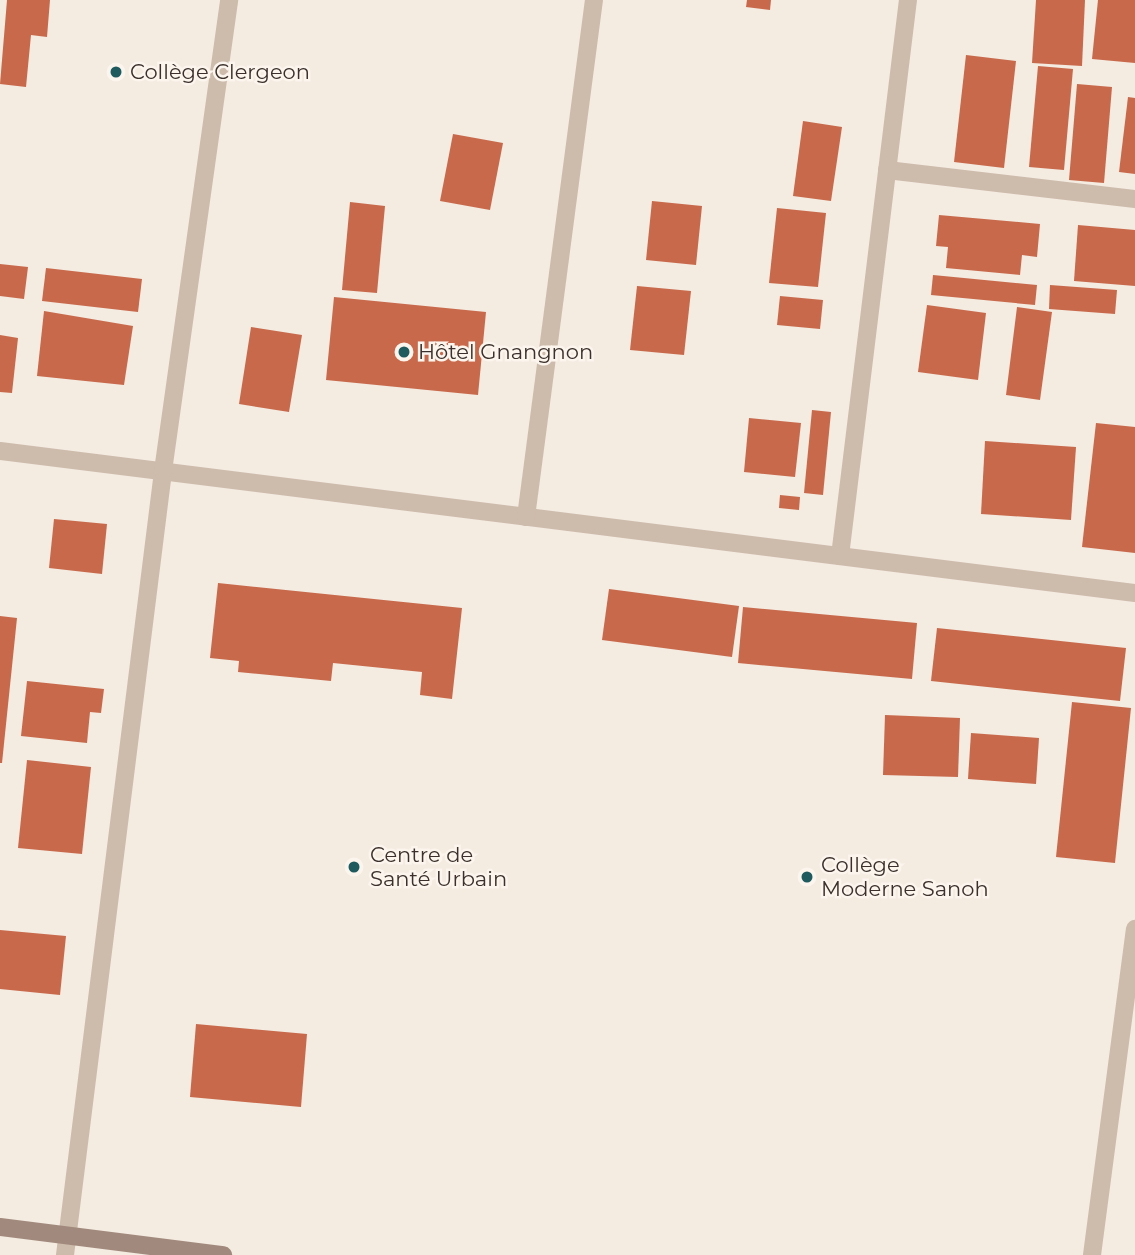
<!DOCTYPE html>
<meta charset="utf-8">
<style>
body{margin:0}
#map{position:relative;width:1135px;height:1255px;overflow:hidden;background:#f4ebe1;font-family:Montserrat,sans-serif}
div>[style]{position:absolute}
[style*='--x']{left:calc(var(--x)*1px);top:calc(var(--y)*1px);width:calc(var(--w)*1px);rotate:calc(var(--a)*1deg)}
.building>*{inset:0;background:#c8694b}
.street>*{height:18px;margin:-9px;padding:0 9px;transform-origin:9px;border-radius:9px;background:#cdbbac}
.secondary>*{height:18px;margin:-9px;padding:0 9px;transform-origin:9px;border-radius:9px;background:#a18a7d}
.dots>*{width:19px;height:19px;translate:-50% -50%;box-sizing:border-box;border:4px solid #fbf5ee;border-radius:50%}
span{translate:-50% -50%;white-space:nowrap;text-align:center;line-height:1.15;-webkit-text-stroke:5px #fbf5ee;paint-order:stroke}
.poi-label{font-size:21px;color:#3b302b}
.left{translate:0 -50%;text-align:left}
</style>
<div id="map">
<div class="building">
<div style="clip-path:polygon(7px 0,50px 0,47px 37px,31px 35px,26px 87px,0 84px)"></div>
<div style="clip-path:polygon(747px 0,771px 0,770px 10px,746px 7px)"></div>
<div style="clip-path:polygon(1036px 0,1085px 0,1082px 66px,1032px 63px)"></div>
<div style="clip-path:polygon(1098px 0,1135px 0,1135px 63px,1092px 59px)"></div>
<div style="clip-path:polygon(966px 55px,1016px 61px,1004px 168px,954px 162px)"></div>
<div style="clip-path:polygon(1038px 66px,1073px 69px,1064px 170px,1029px 167px)"></div>
<div style="clip-path:polygon(1077px 84px,1112px 87px,1104px 183px,1069px 180px)"></div>
<div style="clip-path:polygon(1128px 97px,1135px 98px,1135px 174px,1119px 172px)"></div>
<div style="clip-path:polygon(803px 121px,842px 127px,831px 201px,793px 196px)"></div>
<div style="clip-path:polygon(453px 134px,503px 143px,490px 210px,440px 201px)"></div>
<div style="clip-path:polygon(652px 201px,702px 206px,696px 265px,646px 260px)"></div>
<div style="clip-path:polygon(350px 202px,385px 206px,377px 293px,342px 290px)"></div>
<div style="clip-path:polygon(777px 208px,826px 213px,818px 287px,769px 283px)"></div>
<div style="clip-path:polygon(939px 215px,1040px 224px,1037px 257px,1022px 255px,1020px 275px,946px 268px,948px 247px,936px 246px)"></div>
<div style="clip-path:polygon(1078px 225px,1135px 230px,1135px 286px,1074px 281px)"></div>
<div style="clip-path:polygon(0 264px,28px 267px,24px 299px,0 296px)"></div>
<div style="clip-path:polygon(46px 268px,142px 279px,138px 312px,42px 301px)"></div>
<div style="clip-path:polygon(933px 275px,1037px 285px,1035px 305px,931px 295px)"></div>
<div style="clip-path:polygon(1050px 285px,1117px 290px,1115px 314px,1049px 309px)"></div>
<div style="clip-path:polygon(637px 286px,691px 291px,684px 355px,630px 350px)"></div>
<div style="clip-path:polygon(780px 296px,823px 300px,820px 329px,777px 325px)"></div>
<div style="clip-path:polygon(334px 297px,486px 312px,478px 395px,326px 380px)"></div>
<div style="clip-path:polygon(927px 305px,986px 313px,978px 380px,918px 372px)"></div>
<div style="clip-path:polygon(1017px 307px,1052px 312px,1040px 400px,1006px 395px)"></div>
<div style="clip-path:polygon(44px 311px,133px 326px,124px 385px,37px 376px)"></div>
<div style="clip-path:polygon(251px 327px,302px 335px,289px 412px,239px 404px)"></div>
<div style="clip-path:polygon(0 335px,18px 338px,12px 393px,0 392px)"></div>
<div style="clip-path:polygon(812px 410px,831px 412px,823px 495px,804px 493px)"></div>
<div style="clip-path:polygon(749px 418px,801px 423px,795px 477px,744px 472px)"></div>
<div style="clip-path:polygon(1096px 423px,1135px 427px,1135px 553px,1082px 547px)"></div>
<div style="clip-path:polygon(985px 441px,1076px 447px,1071px 520px,981px 514px)"></div>
<div style="clip-path:polygon(780px 495px,800px 497px,799px 510px,779px 508px)"></div>
<div style="clip-path:polygon(54px 519px,107px 524px,102px 574px,49px 568px)"></div>
<div style="clip-path:polygon(218px 583px,462px 608px,452px 699px,420px 695px,422px 672px,333px 663px,331px 681px,238px 672px,239px 661px,210px 658px)"></div>
<div style="clip-path:polygon(609px 589px,739px 606px,732px 657px,602px 640px)"></div>
<div style="clip-path:polygon(743px 607px,917px 623px,912px 679px,738px 663px)"></div>
<div style="clip-path:polygon(0 616px,17px 618px,2px 763px,0 763px)"></div>
<div style="clip-path:polygon(937px 628px,1126px 648px,1120px 701px,931px 681px)"></div>
<div style="clip-path:polygon(27px 681px,104px 689px,101px 713px,90px 712px,87px 743px,21px 736px)"></div>
<div style="clip-path:polygon(1072px 702px,1131px 708px,1115px 863px,1056px 857px)"></div>
<div style="clip-path:polygon(885px 715px,960px 718px,958px 777px,883px 775px)"></div>
<div style="clip-path:polygon(971px 733px,1039px 738px,1036px 784px,968px 779px)"></div>
<div style="clip-path:polygon(27px 760px,91px 767px,82px 854px,18px 848px)"></div>
<div style="clip-path:polygon(0 930px,66px 936px,60px 995px,0 989px)"></div>
<div style="clip-path:polygon(196px 1024px,307px 1034px,301px 1107px,190px 1097px)"></div>
</div>
<div class="street">
<div style="--x:887;--y:170;--w:250;--a:6.7"></div>
<div style="--x:0;--y:451;--w:1144;--a:7.13"></div>
<div style="--x:526;--y:517;--w:521;--a:-82.51"></div>
<div style="--x:840;--y:556;--w:560;--a:-83.03"></div>
<div style="--x:65;--y:1255;--w:790;--a:-82.87"></div>
<div style="--x:163;--y:471;--w:476;--a:-82"></div>
<div style="--x:1092;--y:1255;--w:329;--a:-82.5"></div>
</div>
<div class="secondary">
<div style="--x:0;--y:1227;--w:225;--a:7.2"></div>
</div>
<div class="dots">
<div style="left:116px;top:72px;background:#1f5a5e"></div>
<div style="left:404px;top:352px;background:#1f5a5e"></div>
<div style="left:354px;top:867px;background:#1f5a5e"></div>
<div style="left:807px;top:877px;background:#1f5a5e"></div>
</div>
<div class="poi-label">
<span class="left" style="left:130px;top:72px">Collège Clergeon</span>
<span class="left" style="left:418px;top:352px">Hôtel Gnangnon</span>
<span class="left" style="left:370px;top:867px">Centre de<br>Santé Urbain</span>
<span class="left" style="left:821px;top:877px">Collège<br>Moderne Sanoh</span>
</div>
</div>
